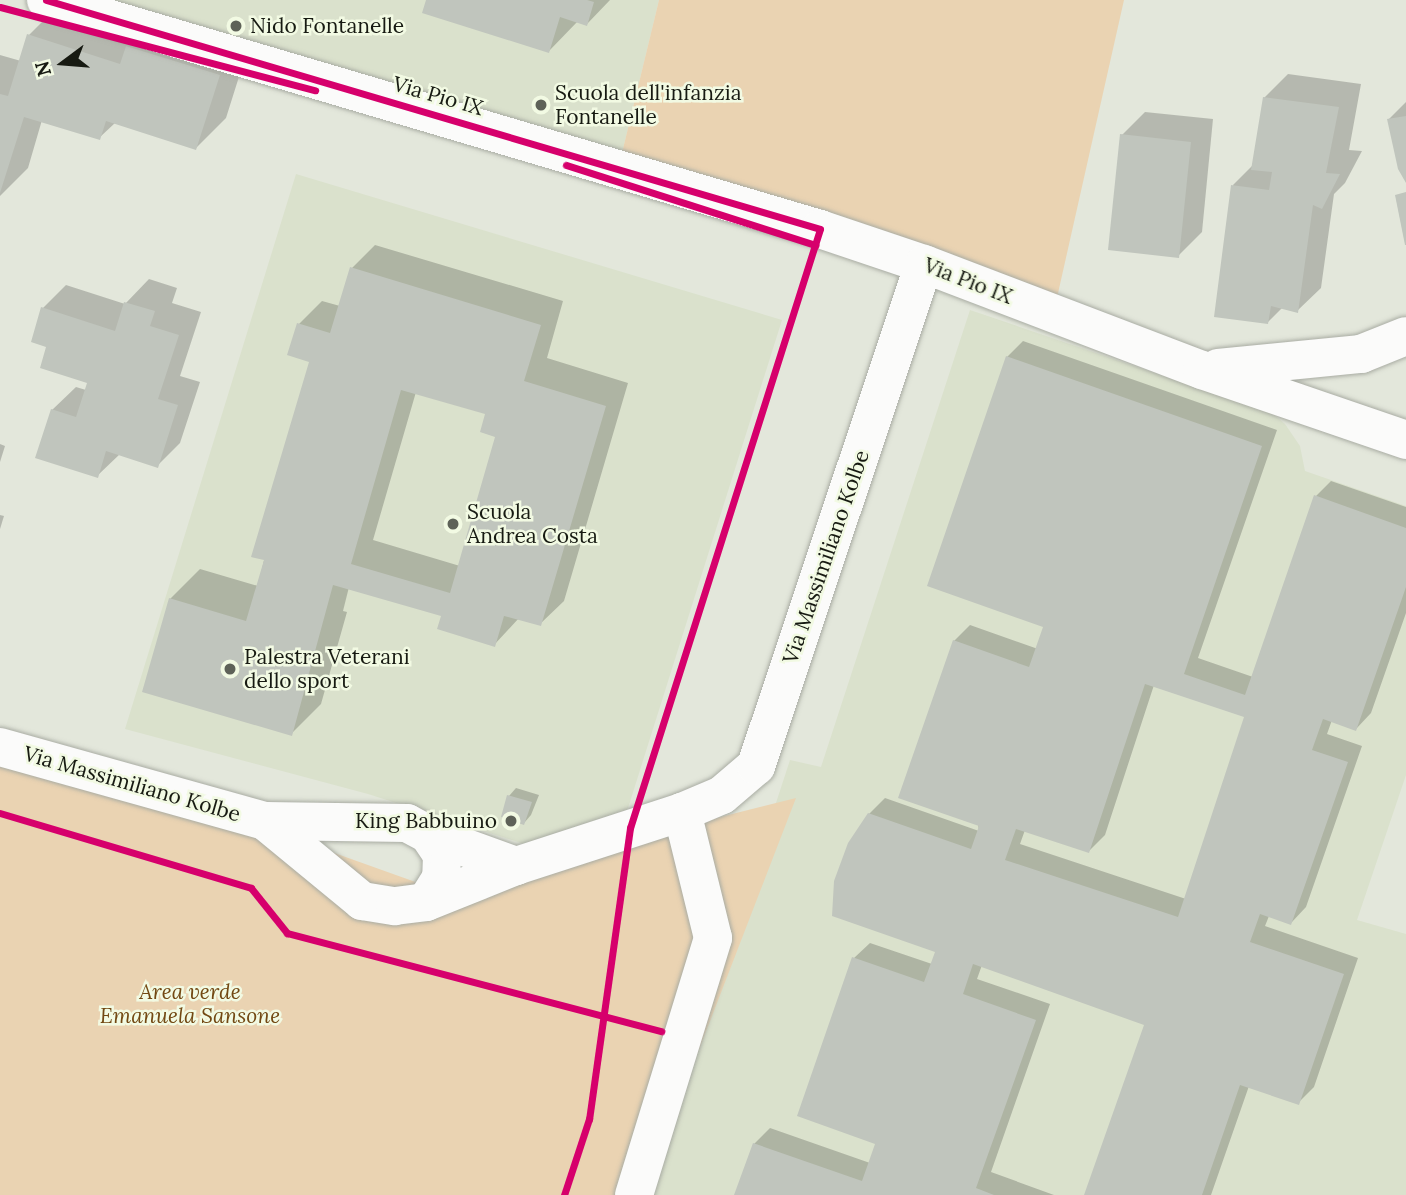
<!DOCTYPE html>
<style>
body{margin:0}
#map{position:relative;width:1406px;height:1195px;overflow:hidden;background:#e3e7db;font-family:Lora,serif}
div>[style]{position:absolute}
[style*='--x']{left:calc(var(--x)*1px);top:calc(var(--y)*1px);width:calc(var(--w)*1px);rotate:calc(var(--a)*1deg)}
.built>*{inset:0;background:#dae1cc}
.green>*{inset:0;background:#ead3b2}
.shadow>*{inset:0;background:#0003}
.building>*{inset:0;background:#c0c5bd}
.roads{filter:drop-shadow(0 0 2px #a9aca3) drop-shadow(0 0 2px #a9aca3)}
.street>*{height:38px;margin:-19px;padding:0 19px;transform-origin:19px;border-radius:19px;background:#fbfbfa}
.cycleway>*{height:7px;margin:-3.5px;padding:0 3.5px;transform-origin:3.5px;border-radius:3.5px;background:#d6006c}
.dots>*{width:19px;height:19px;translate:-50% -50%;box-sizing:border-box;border:4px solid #f2fae3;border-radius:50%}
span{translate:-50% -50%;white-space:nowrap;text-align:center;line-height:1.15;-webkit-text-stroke:5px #f2fae3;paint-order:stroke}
.poi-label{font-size:21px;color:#171a12}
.left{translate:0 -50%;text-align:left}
.right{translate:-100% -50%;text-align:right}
.street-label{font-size:21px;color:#171a12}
.park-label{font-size:21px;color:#724812;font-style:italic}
.north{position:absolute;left:28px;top:28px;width:70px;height:70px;-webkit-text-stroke:5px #f2fae3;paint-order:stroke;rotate:254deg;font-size:19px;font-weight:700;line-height:28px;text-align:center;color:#171a12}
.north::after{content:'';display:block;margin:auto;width:24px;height:32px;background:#171a12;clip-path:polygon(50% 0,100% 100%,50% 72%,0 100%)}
</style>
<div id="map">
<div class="built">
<div style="clip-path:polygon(99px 0,659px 0,621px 157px)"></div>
<div style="clip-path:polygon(296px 174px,782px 320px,623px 824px,543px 850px,368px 794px,125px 729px)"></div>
<div style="clip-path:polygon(970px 310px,1272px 413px,1285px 424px,1300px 446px,1305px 471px,1406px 506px,1406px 775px,1357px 920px,1406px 934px,1406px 1195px,648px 1195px,790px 760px,821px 767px)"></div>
</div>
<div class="green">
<div style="clip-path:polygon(659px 0,1124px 0,1054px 311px,621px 157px)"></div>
<div style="clip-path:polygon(0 743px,89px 765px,435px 889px,796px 798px,643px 1195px,0 1195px)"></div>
</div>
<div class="shadow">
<div style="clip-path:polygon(427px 0,610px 0,587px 24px,578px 21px,549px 51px)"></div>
<div style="clip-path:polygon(59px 5px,249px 45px,226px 118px,196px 148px,115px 123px,99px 138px,42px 120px,28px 168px,0 196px,0 55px,21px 61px,29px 35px)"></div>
<div style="clip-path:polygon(1288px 74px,1361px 84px,1349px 150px,1362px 151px,1345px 183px,1334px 194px,1321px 288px,1297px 311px,1283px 307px,1268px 322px,1233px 185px,1253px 165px,1264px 98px)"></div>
<div style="clip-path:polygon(1406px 102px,1406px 179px,1388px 120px)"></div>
<div style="clip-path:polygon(1145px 112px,1213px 119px,1202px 232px,1178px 256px,1122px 135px)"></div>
<div style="clip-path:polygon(evenodd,375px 245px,563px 301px,547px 358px,628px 383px,564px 601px,540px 624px,519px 618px,494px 645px,443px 615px,349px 587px,343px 611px,347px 612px,321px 704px,291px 734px,170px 599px,200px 569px,258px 586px,311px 360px,299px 324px,322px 301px,340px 306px,352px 268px,375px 245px,416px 392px,487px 413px,497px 435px,460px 566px,373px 540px,416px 392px)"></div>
<div style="clip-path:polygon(149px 279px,177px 288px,172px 303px,201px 312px,180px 376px,200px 382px,180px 443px,157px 466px,120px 454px,97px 476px,52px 410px,76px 387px,86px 390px,89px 382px,48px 345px,43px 308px,66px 285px,125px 304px)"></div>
<div style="clip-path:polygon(evenodd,1023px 341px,1277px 430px,1198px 658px,1253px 677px,1316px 496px,1331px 481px,1406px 507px,1406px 613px,1371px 713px,1356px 729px,1332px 720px,1327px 734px,1362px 746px,1306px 907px,1291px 923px,1269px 916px,1265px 926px,1358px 958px,1314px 1087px,1298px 1103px,1249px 1086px,1211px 1195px,1086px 1195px,1147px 1024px,982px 965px,977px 979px,1050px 1004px,991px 1172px,1054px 1195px,736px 1195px,754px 1144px,770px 1128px,870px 1163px,877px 1143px,854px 958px,870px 943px,932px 964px,937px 951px,869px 814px,885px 798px,979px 831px,954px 641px,970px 625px,1038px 649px,1046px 626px,1007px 357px,1023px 341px,1154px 685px,1246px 716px,1186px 899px,1020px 844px,1025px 830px,1089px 851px,1105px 835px,1154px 685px)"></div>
<div style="clip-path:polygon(0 444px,5px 446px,0 462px)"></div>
<div style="clip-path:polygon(0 515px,4px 516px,0 529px)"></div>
<div style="clip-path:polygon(516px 788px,539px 795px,531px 815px,524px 823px,509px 796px)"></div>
</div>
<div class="building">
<div style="clip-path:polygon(426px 0,587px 0,594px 2px,587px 26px,560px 17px,549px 53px,422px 13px)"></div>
<div style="clip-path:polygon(27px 34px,120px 64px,126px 46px,220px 75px,196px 150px,106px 121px,100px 140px,24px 117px,0 193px,0 94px,8px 96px)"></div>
<div style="clip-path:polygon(1263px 97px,1339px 107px,1326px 173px,1340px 174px,1322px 209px,1313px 205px,1298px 313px,1271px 306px,1268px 324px,1214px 317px,1231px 185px,1269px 190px,1272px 172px,1251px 170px)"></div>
<div style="clip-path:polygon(1406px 116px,1406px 183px,1398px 169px,1387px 119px)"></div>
<div style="clip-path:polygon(1120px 134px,1191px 142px,1179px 258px,1108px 250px)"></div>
<div style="clip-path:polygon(1406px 192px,1406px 245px,1405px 245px,1395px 195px)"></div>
<div style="clip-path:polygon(evenodd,350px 267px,541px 325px,524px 381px,606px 406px,541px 626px,504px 616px,495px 647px,437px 629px,441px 616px,333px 585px,292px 736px,142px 692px,169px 598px,246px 621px,264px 560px,251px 557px,309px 362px,287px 355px,297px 323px,330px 333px,350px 267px,401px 390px,485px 414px,480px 432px,495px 437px,450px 593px,351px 564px,401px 390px)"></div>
<div style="clip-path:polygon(124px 302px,155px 311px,150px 326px,179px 335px,158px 399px,178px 405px,158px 468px,106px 451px,98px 478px,35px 458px,51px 409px,76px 417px,87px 383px,40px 368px,46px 347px,31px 342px,41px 307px,115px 331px)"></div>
<div style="clip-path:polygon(evenodd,1006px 356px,1262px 446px,1184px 674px,1245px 695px,1314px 495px,1406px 528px,1406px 587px,1356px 731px,1323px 719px,1312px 750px,1348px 762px,1291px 925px,1260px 914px,1250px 942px,1344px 974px,1299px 1105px,1240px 1085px,1202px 1195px,1084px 1195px,1144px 1025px,973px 964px,963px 994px,1036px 1020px,976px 1188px,994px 1195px,734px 1195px,753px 1143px,862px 1181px,875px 1144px,797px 1116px,852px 957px,924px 982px,935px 952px,832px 916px,834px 881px,848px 843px,868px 813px,971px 849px,979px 826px,898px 798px,953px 640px,1029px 667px,1043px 627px,927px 586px,1006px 356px,1145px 684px,1244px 717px,1178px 917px,1005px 860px,1016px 829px,1089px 853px,1145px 684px)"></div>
<div style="clip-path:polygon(507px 795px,532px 802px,524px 825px,501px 817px)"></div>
</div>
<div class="roads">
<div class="street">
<div style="--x:46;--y:0;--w:807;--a:16.48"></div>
<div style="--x:820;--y:229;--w:110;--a:18.6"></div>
<div style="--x:924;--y:264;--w:298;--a:20.9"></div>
<div style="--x:1202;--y:370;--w:216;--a:18.9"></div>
<div style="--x:1218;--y:368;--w:144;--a:-5.6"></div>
<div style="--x:1361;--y:354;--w:48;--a:-21.8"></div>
<div style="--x:0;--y:747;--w:275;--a:15.6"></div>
<div style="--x:265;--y:821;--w:142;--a:0.8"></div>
<div style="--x:407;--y:823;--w:24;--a:28"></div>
<div style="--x:428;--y:834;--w:25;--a:56"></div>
<div style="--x:442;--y:855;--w:23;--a:92"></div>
<div style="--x:441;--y:878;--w:28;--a:122"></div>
<div style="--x:265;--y:821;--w:126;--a:39.5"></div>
<div style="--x:362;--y:901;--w:33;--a:9"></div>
<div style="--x:395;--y:906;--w:31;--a:-7"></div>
<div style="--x:426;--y:902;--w:97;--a:-21.8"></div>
<div style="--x:516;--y:866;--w:175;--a:-18"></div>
<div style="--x:682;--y:812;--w:43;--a:-23"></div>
<div style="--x:722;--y:795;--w:45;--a:-40.5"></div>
<div style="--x:756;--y:766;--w:529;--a:-71.5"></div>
<div style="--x:428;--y:834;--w:94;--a:20"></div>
<div style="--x:634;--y:1195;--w:269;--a:-72.9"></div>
<div style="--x:713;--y:938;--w:130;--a:-103.8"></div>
</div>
</div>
<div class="cycleway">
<div style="--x:46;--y:0;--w:807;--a:16.48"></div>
<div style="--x:820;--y:229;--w:628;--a:107.6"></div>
<div style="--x:630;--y:828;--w:294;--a:98"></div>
<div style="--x:589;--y:1119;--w:80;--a:108.2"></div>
<div style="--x:0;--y:7;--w:326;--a:14.8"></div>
<div style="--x:566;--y:165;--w:262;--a:17.8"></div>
<div style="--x:0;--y:813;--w:262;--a:16.6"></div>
<div style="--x:251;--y:888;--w:58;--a:51.3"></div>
<div style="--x:287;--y:933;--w:387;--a:14.7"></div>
</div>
<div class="dots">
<div style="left:236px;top:26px;background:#5e6258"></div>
<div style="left:541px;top:105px;background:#5e6258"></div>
<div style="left:453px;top:524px;background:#5e6258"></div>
<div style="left:230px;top:669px;background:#5e6258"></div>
<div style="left:511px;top:821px;background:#5e6258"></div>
</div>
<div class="poi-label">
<span class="left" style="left:250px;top:26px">Nido Fontanelle</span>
<span class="left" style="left:555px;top:105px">Scuola dell'infanzia<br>Fontanelle</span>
<span class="left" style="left:467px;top:524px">Scuola<br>Andrea Costa</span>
<span class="left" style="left:244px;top:669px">Palestra Veterani<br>dello sport</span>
<span class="right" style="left:497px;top:821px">King Babbuino</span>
</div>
<div class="street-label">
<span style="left:438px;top:96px;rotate:16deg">Via Pio IX</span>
<span style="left:968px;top:281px;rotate:21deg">Via Pio IX</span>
<span style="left:826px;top:557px;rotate:-71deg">Via Massimiliano Kolbe</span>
<span style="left:132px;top:784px;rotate:16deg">Via Massimiliano Kolbe</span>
</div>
<div class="park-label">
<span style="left:190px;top:1004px">Area verde<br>Emanuela Sansone</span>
</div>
<div class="north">N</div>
</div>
